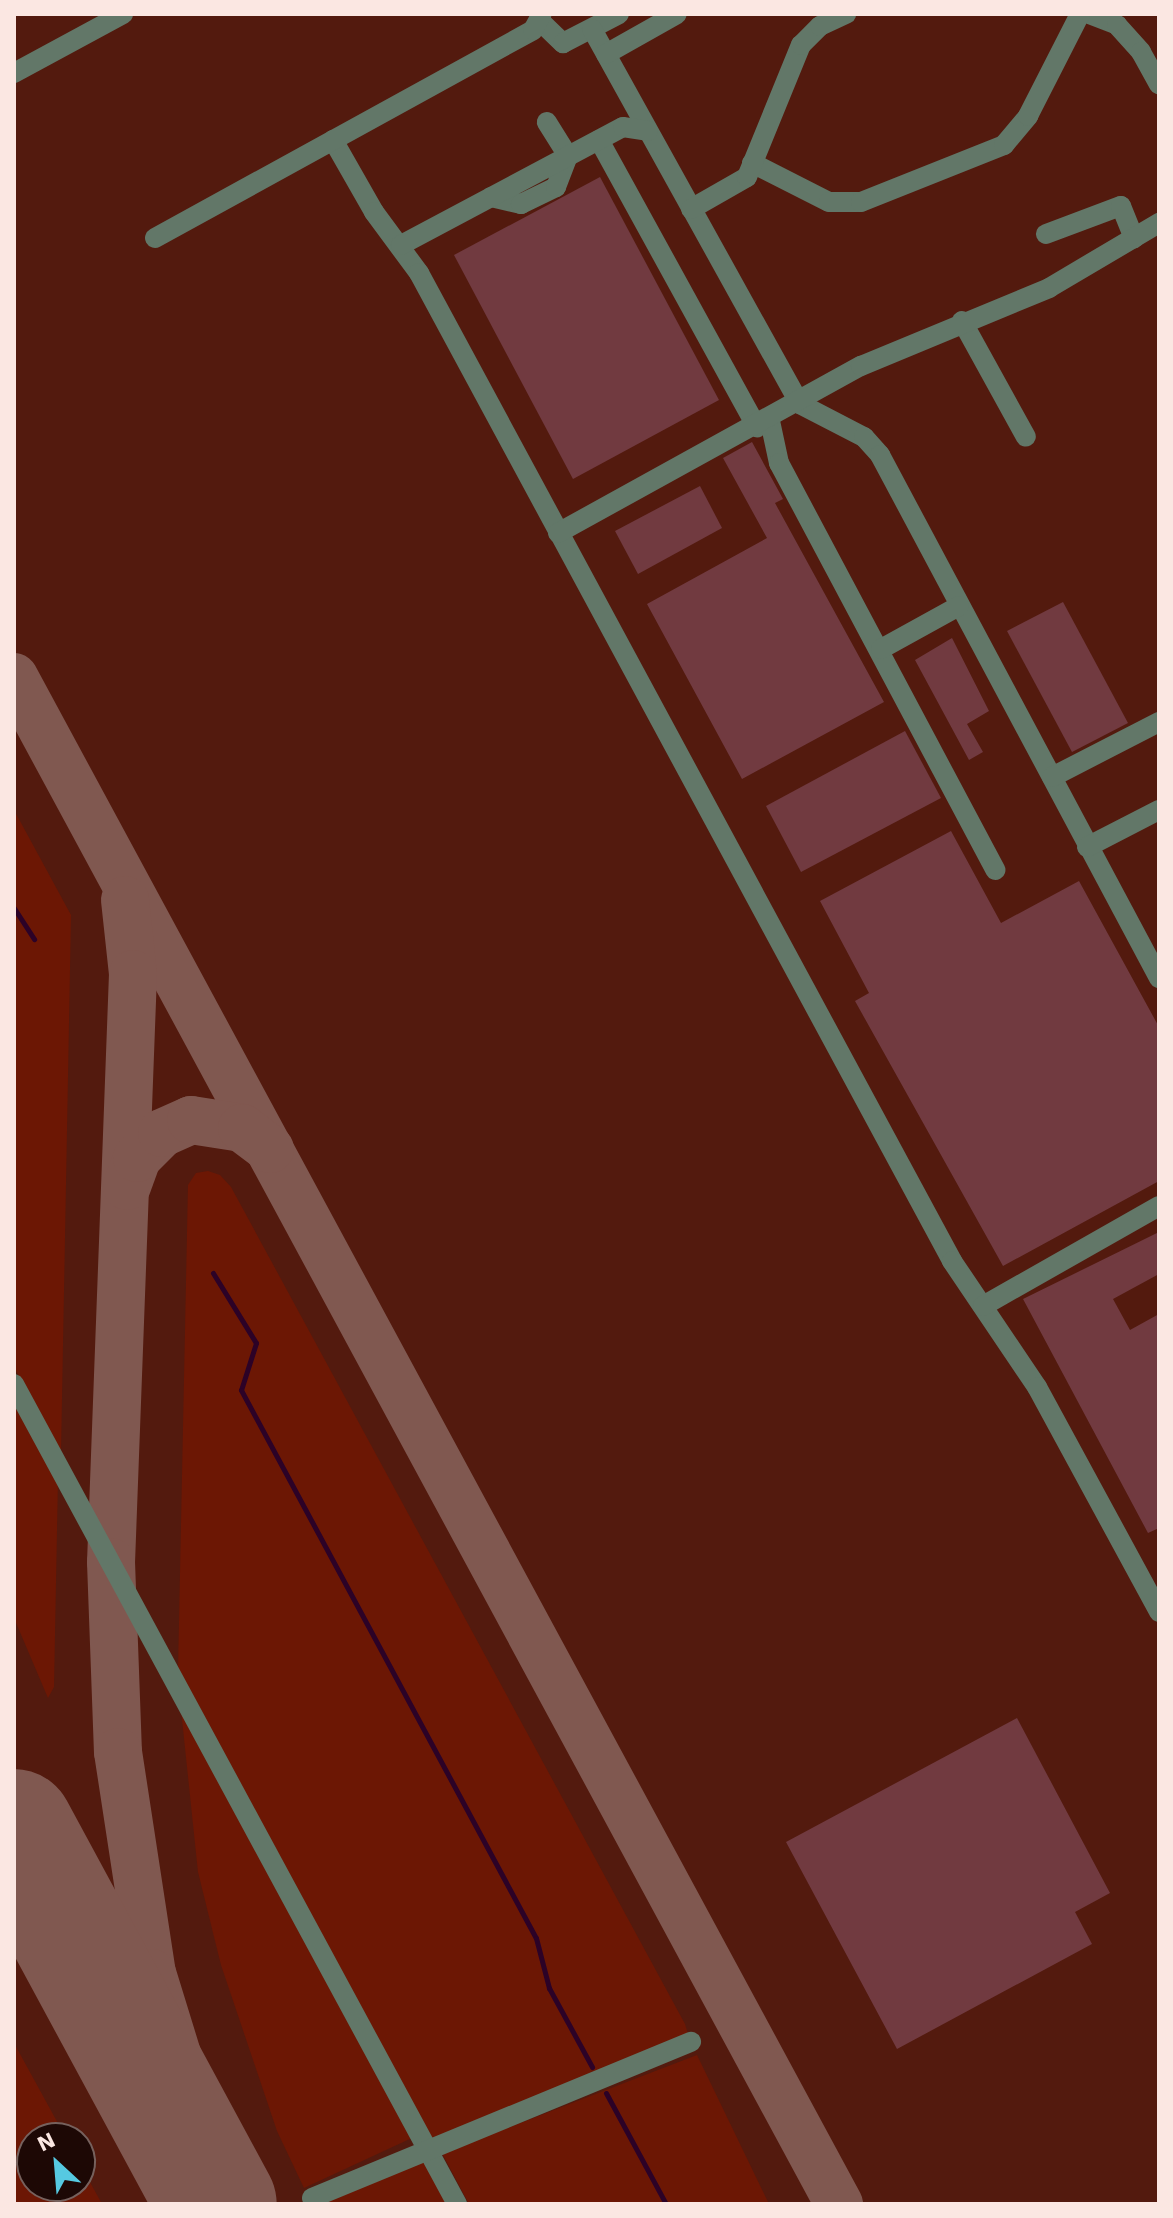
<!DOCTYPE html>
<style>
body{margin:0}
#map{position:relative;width:1173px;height:2218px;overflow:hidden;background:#45140a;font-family:"Work Sans",sans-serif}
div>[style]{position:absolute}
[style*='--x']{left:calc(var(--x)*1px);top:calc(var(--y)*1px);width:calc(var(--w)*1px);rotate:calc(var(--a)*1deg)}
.built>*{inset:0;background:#531a0e}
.green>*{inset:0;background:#6c1704}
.stream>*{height:5px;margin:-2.5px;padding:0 2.5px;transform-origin:2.5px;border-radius:2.5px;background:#2c0227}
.taxiway>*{height:48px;margin:-24px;padding:0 24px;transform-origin:24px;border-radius:24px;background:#805850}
.runway>*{height:120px;margin:-60px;padding:0 60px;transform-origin:60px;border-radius:60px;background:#805850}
.building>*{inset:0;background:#713a40}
.minor>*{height:20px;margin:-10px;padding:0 10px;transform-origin:10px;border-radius:10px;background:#627768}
span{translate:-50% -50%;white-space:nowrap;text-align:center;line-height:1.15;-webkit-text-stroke:8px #1d0805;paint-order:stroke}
.frame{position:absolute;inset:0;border:16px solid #fbe7e2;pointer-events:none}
.north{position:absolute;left:16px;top:2122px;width:80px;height:80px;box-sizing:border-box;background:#1d0805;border:2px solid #76615d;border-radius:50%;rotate:334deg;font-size:22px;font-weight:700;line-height:32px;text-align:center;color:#fbe7e2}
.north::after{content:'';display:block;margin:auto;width:28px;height:36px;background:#56c9e1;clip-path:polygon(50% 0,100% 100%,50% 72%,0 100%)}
</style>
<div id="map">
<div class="built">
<div style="clip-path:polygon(evenodd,14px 14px,1159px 14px,1159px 2204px,14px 2204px,14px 14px,32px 2138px,80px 2138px,80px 2186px,32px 2186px,32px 2138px)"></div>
</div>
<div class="green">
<div style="clip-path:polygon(14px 810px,71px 915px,61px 1452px,14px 1367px)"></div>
<div style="clip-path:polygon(208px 1171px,220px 1175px,231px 1187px,685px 2024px,688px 2034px,429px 2140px,178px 1671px,188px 1185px,196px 1173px)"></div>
<div style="clip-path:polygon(14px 1398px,58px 1478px,54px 1687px,48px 1698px,14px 1618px)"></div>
<div style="clip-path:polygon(180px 1700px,414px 2137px,304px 2188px,277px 2131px,221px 1965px,198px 1872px)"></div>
<div style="clip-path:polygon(14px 2043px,66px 2138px,32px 2138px,32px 2186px,80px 2186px,80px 2164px,102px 2204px,14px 2204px)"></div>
<div style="clip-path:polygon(697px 2055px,769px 2204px,469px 2204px,442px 2153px)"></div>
<div style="clip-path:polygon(423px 2158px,449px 2204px,318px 2204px)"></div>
</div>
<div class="stream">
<div style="--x:14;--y:908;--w:37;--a:57"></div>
<div style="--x:213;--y:1273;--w:82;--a:58.4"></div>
<div style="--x:256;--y:1343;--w:49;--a:107.7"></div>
<div style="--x:241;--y:1390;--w:622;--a:61.71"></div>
<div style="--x:536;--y:1938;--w:52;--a:75.4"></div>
<div style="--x:549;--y:1988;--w:90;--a:61.4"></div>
<div style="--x:606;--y:2093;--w:126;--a:61.6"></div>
</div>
<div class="taxiway">
<div style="--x:14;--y:677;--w:1736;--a:61.62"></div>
<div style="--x:125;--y:900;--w:74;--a:83.8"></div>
<div style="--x:133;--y:974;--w:588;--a:92.14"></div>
<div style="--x:111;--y:1562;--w:190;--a:87.9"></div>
<div style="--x:118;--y:1752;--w:224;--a:81.3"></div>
<div style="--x:152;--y:1973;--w:242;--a:72.9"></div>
<div style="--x:127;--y:1186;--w:30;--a:-70"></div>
<div style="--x:137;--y:1158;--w:35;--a:-45"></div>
<div style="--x:162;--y:1133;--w:32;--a:-24"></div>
<div style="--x:191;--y:1120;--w:52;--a:8.9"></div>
<div style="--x:242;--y:1128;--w:35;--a:37"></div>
</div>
<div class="runway">
<div style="--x:14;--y:1829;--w:426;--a:61.6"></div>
</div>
<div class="building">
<div style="clip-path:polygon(600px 177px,719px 400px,573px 479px,454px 255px)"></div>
<div style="clip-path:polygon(752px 442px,783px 499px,775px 503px,884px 702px,742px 779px,647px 604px,767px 538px,723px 458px)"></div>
<div style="clip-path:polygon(700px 486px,722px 528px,638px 574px,615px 531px)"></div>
<div style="clip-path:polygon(1063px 602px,1128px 723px,1072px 752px,1007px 631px)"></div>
<div style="clip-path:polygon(952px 638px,989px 711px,967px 724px,983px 752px,969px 760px,915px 660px)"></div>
<div style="clip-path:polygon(905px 731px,941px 798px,801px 872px,766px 806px)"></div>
<div style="clip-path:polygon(951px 831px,1001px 923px,1079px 881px,1159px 1027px,1159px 1181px,1003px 1266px,855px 1001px,869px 993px,820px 901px)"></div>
<div style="clip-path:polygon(1159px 1232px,1159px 1274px,1113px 1299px,1130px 1330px,1159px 1314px,1159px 1528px,1148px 1533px,1023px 1299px)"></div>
<div style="clip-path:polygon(1017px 1718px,1110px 1893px,1075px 1912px,1092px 1944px,897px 2049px,786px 1842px)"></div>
</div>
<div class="minor">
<div style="--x:1089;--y:14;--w:30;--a:21"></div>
<div style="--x:1117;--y:25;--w:36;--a:48"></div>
<div style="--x:1141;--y:52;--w:37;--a:61"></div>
<div style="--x:540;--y:21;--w:32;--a:44"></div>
<div style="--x:563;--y:43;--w:63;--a:-27.4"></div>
<div style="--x:592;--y:29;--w:429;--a:61"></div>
<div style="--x:800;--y:404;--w:72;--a:27.3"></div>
<div style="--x:864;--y:437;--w:24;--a:48"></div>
<div style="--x:880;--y:455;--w:593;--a:61.92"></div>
<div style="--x:606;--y:54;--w:81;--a:-29.4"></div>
<div style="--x:14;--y:73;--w:124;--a:-28.4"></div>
<div style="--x:333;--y:140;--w:83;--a:60.3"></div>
<div style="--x:374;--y:212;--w:76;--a:53.6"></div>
<div style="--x:419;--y:273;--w:1123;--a:61.65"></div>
<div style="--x:952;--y:1261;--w:152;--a:56"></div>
<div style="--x:1037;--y:1387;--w:256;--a:61.5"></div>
<div style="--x:599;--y:140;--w:328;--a:61.2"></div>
<div style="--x:752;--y:163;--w:86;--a:26.9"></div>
<div style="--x:829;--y:202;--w:32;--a:0"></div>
<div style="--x:861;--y:202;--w:154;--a:-21.7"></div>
<div style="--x:1004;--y:145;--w:38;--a:-50"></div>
<div style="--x:1028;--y:116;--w:114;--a:-63"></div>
<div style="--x:491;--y:197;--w:31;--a:13"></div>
<div style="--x:521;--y:204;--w:39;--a:-26"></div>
<div style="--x:556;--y:187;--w:33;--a:-69"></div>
<div style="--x:568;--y:156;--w:40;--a:-122"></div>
<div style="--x:691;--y:209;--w:64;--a:-29.7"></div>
<div style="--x:747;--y:177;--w:143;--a:-67.8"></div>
<div style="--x:801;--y:45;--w:27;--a:-45"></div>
<div style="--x:820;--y:26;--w:29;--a:-25"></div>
<div style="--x:1046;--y:234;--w:80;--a:-20.5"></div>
<div style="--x:1121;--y:206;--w:35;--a:68"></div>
<div style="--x:155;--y:238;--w:431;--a:-28.8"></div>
<div style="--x:533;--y:30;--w:18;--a:-61"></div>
<div style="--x:401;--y:245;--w:251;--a:-28"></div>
<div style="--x:623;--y:127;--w:25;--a:9"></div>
<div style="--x:962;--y:321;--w:132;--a:61.1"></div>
<div style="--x:770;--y:421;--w:43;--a:77.9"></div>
<div style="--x:779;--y:463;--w:461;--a:62"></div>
<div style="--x:558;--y:533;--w:346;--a:-28.9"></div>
<div style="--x:861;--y:366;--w:204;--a:-22.5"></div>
<div style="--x:1049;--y:288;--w:128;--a:-30.6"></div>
<div style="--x:881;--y:649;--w:89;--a:-28.9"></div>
<div style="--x:1052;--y:777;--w:120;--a:-27.2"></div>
<div style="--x:1087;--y:847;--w:81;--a:-27.2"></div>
<div style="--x:983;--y:1306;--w:202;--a:-29.6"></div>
<div style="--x:14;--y:1384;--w:932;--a:61.62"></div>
<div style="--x:312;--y:2198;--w:410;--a:-22.4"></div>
</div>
<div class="frame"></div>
<div class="north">N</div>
</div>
